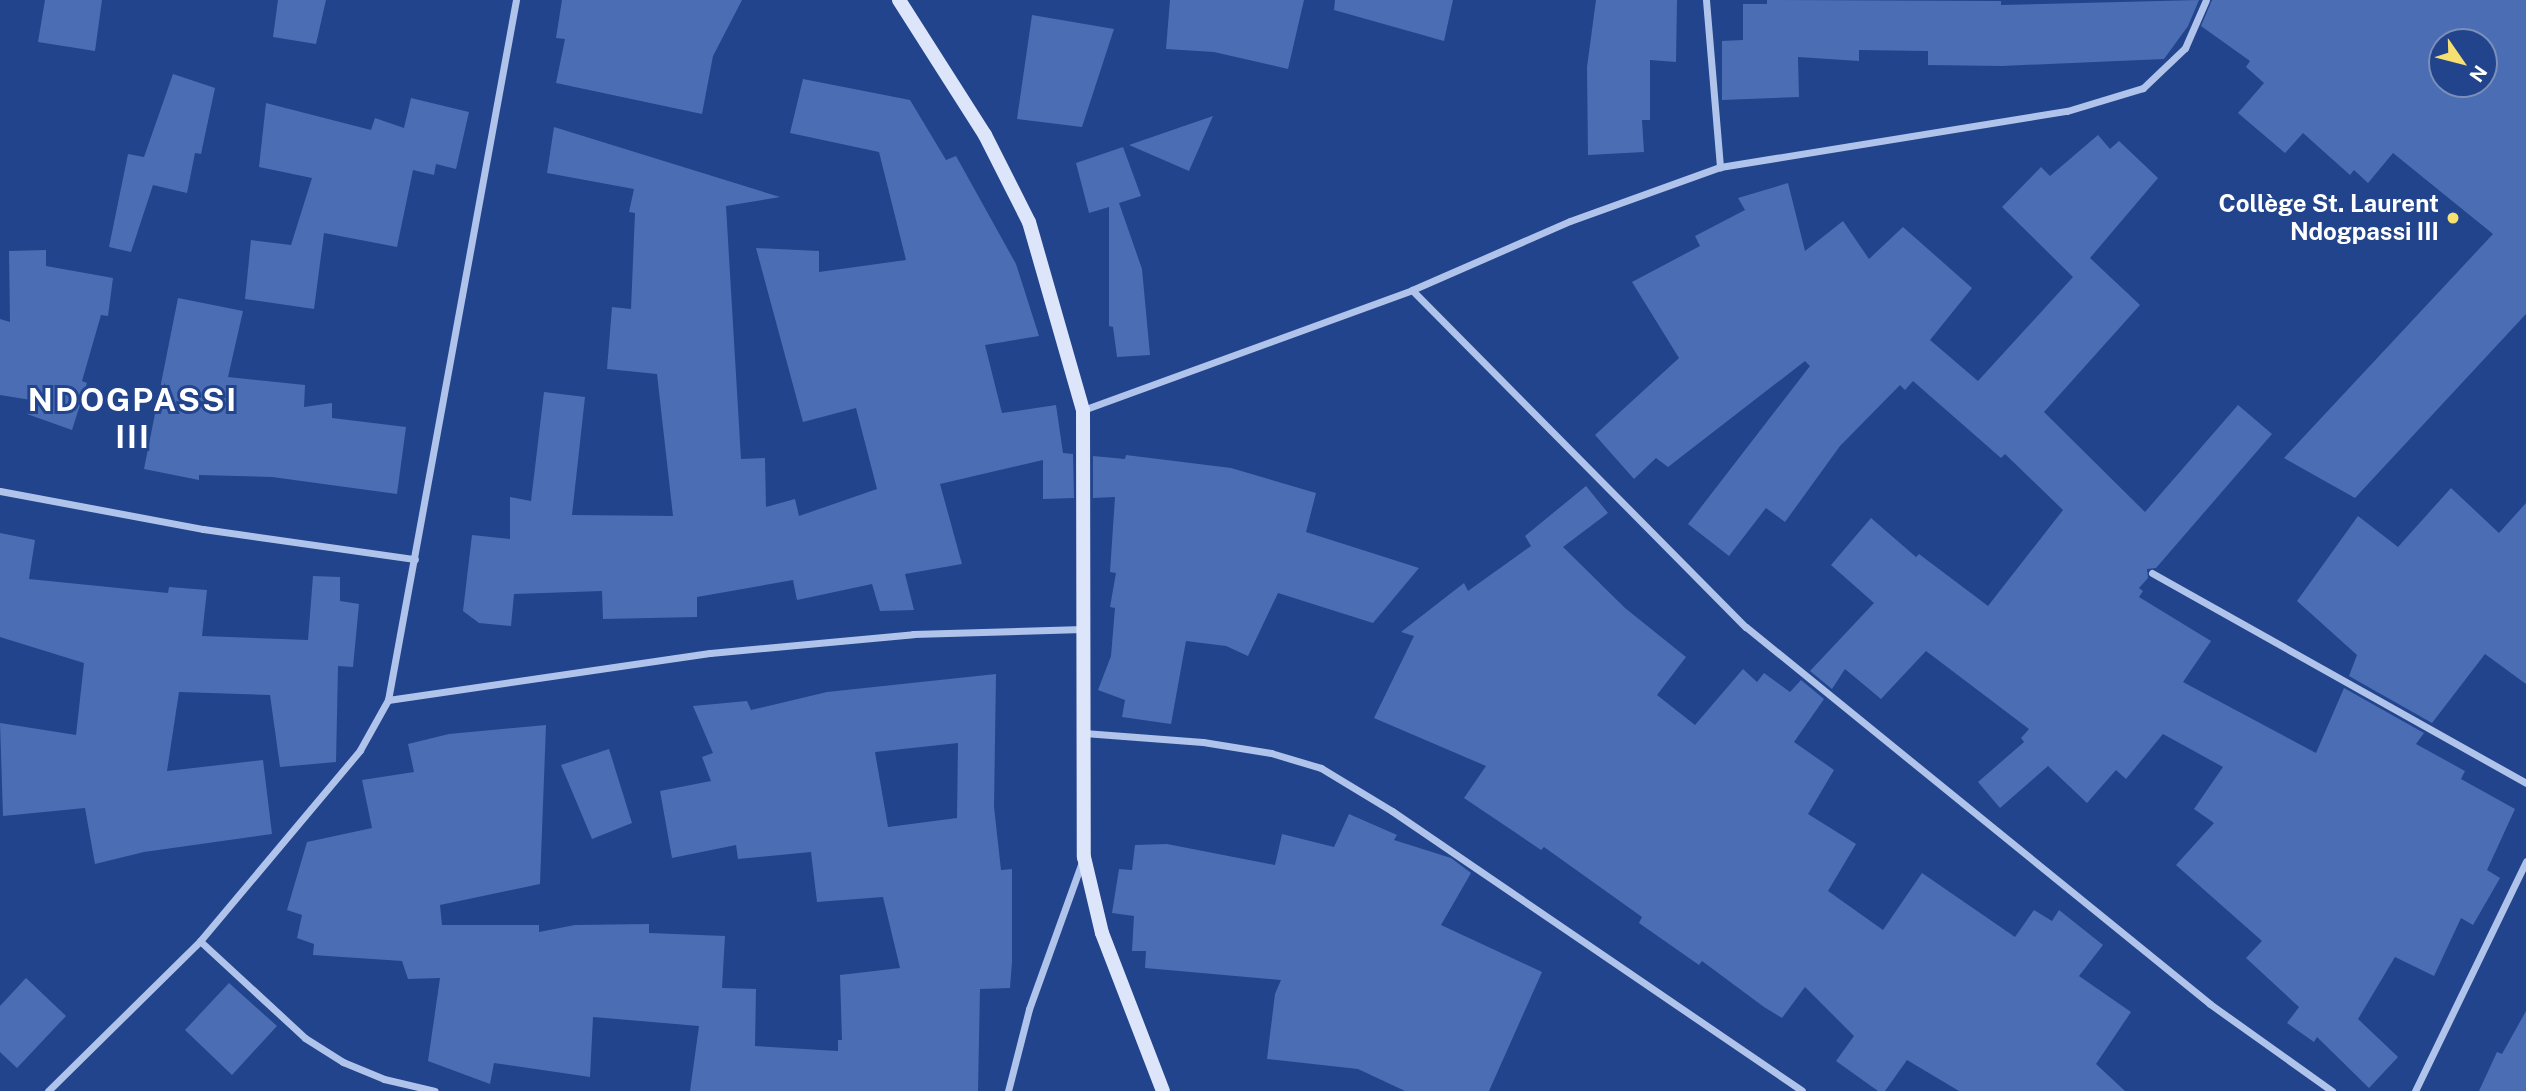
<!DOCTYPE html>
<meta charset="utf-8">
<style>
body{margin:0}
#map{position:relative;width:2526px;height:1091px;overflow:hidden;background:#22448c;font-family:"Public Sans",sans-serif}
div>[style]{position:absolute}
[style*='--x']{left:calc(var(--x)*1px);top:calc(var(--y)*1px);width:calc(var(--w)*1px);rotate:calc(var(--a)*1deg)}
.building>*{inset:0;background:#4b6db3}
.street>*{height:7px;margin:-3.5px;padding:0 3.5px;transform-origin:3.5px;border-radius:3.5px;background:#b0c4eb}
.secondary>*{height:14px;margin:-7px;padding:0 7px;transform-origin:7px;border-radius:7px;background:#dce5f9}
.dots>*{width:19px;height:19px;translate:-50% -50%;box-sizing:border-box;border:4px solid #22448c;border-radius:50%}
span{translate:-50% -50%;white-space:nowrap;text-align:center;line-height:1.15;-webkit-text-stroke:6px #22448c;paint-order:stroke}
.poi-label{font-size:24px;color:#fff;font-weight:700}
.right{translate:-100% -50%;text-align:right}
.district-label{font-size:32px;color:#fff;font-weight:700;letter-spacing:2px}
.north{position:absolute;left:2428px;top:28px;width:70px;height:70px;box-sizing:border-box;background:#22448c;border:2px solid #7a8fba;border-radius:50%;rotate:125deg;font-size:19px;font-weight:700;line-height:28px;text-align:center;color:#fff}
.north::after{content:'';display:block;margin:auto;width:24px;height:32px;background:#f7e072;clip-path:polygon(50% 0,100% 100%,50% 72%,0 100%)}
</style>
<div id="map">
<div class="building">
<div style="clip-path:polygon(45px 0,102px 0,95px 51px,38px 42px)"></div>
<div style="clip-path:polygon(278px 0,326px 0,316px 44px,273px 37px)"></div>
<div style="clip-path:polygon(562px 0,742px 0,713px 56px,702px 114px,556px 83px,565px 39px,556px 38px)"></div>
<div style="clip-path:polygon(1170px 0,1304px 0,1288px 69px,1214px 52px,1166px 49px)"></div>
<div style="clip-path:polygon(1335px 0,1453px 0,1444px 41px,1334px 10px)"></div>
<div style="clip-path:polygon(1596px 0,1677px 0,1676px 62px,1650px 60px,1650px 120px,1642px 120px,1644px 152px,1588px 155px,1587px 67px)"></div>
<div style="clip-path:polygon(1767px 0,2001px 1px,2001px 5px,2199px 0,2188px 26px,2164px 59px,2002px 66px,1928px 65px,1928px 51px,1859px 50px,1859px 61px,1798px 57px,1799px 97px,1722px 100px,1722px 41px,1743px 40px,1743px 4px,1767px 4px)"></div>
<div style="clip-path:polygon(evenodd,2212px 0,2526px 0,2526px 314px,2355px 498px,2284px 458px,2493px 234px,2393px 153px,2368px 183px,2354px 170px,2350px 175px,2303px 133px,2285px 153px,2238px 113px,2264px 83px,2246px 67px,2250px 61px,2201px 26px,2212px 0,2442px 42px,2484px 42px,2484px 84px,2442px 84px,2442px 42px)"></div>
<div style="clip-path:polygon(1032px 15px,1114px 29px,1082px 127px,1017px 119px)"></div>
<div style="clip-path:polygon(173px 74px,215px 88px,201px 154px,195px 153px,187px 193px,153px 185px,131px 252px,109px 247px,128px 154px,144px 157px)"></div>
<div style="clip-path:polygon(803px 79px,910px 100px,946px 160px,956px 156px,1016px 264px,1039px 336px,985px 345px,1002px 413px,1056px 405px,1063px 453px,1073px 454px,1074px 498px,1043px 499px,1043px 460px,940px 484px,962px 564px,905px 574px,914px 610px,880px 611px,872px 584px,797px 600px,793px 580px,697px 597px,697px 617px,603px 619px,602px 591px,514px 594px,511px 626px,479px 623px,463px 611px,472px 535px,510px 539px,510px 497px,531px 501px,544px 392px,585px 397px,572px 515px,673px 516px,657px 374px,607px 369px,612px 307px,631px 309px,635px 213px,629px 212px,634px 189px,547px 173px,554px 127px,780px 197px,726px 206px,741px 459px,765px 458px,766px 507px,795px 499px,799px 516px,877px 489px,856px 408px,803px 422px,756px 248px,819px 251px,819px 272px,906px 260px,879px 152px,790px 133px)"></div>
<div style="clip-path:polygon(411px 98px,469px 112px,456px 169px,436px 164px,434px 175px,413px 170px,397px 247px,324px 233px,314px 309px,245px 299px,251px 240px,291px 245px,312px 178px,259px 167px,266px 103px,371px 130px,375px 118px,404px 128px)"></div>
<div style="clip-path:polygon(1213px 116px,1189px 171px,1129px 145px)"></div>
<div style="clip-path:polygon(2098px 135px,2110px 149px,2119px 141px,2158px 178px,2090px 258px,2140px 305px,2044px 412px,2145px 512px,2238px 405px,2272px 434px,2156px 568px,2147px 569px,2148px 578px,2139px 588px,2143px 591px,2139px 597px,2211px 641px,2183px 682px,2316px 753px,2344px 688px,2424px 733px,2416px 744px,2465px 771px,2461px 779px,2515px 809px,2487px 870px,2500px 878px,2473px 925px,2461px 918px,2434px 976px,2395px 957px,2358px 1019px,2398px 1057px,2369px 1088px,2317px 1037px,2314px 1042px,2287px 1023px,2299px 1007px,2246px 958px,2262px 941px,2176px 865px,2214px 823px,2194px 809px,2223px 767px,2163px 734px,2126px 779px,2116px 770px,2087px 803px,2048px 766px,2000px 808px,1978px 782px,2024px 742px,2021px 738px,2029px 729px,1926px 651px,1881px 699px,1845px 669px,1832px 689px,1810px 671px,1874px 603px,1831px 565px,1871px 518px,1916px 557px,1919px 554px,1988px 606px,2063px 510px,2005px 454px,2001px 458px,1913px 381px,1905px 390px,1900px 385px,1840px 446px,1785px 522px,1766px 508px,1729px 556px,1688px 524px,1810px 366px,1805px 361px,1668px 467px,1656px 458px,1634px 479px,1595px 435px,1679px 358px,1632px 282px,1700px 246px,1695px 236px,1745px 210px,1738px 198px,1788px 183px,1805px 251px,1843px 221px,1869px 259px,1903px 227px,1972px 288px,1930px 340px,1978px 381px,2073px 277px,2002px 207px,2041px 167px,2050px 176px)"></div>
<div style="clip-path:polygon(1123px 147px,1141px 196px,1119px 203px,1142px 269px,1150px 355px,1117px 357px,1113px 327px,1109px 326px,1109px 207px,1089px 213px,1076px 163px)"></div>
<div style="clip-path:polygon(46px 250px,46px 266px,113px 278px,108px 316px,101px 315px,82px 381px,87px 383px,72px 430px,27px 414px,31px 400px,0 395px,0 319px,10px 322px,9px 251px)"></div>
<div style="clip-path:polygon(178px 298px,243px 311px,228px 377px,305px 385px,304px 407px,332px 403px,332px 418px,406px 427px,397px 494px,272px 477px,199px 475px,199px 480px,144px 469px)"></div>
<div style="clip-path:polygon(1126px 455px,1231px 468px,1316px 493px,1306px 532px,1419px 568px,1373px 623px,1278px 593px,1248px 656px,1226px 646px,1186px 641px,1171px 724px,1122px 717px,1125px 700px,1098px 690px,1111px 656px,1115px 608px,1110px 607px,1116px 573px,1110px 572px,1115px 497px,1093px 498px,1093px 456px,1125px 459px)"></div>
<div style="clip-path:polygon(1586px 486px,1608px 513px,1563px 547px,1625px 608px,1686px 657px,1657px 695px,1695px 725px,1743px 669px,1757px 682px,1764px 673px,1790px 692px,1801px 680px,1824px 699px,1794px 742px,1834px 770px,1808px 814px,1856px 844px,1828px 891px,1883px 930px,1922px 873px,2015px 937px,2034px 910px,2052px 921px,2059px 910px,2103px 945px,2079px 976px,2131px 1012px,2096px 1064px,2125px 1091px,1959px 1091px,1907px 1060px,1885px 1091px,1878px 1091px,1836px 1061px,1854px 1036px,1805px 987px,1782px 1018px,1764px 1007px,1702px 961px,1699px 965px,1639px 923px,1642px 917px,1544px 847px,1541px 850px,1464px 798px,1486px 766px,1374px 718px,1414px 636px,1401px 632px,1464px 583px,1468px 591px,1531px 546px,1525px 536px)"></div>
<div style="clip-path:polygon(2451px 488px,2499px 533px,2526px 503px,2526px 684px,2485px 654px,2432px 723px,2349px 676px,2357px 655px,2297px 601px,2358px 516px,2398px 547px)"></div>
<div style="clip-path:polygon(0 533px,35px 540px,29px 579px,168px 593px,169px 587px,207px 590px,202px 636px,308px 640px,313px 576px,340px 577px,340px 601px,359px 604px,353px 667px,338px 666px,336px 762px,280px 767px,270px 695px,179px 692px,167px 771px,263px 760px,272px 834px,144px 852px,95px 864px,85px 808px,3px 816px,0 723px,76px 735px,84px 663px,0 637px)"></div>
<div style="clip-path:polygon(evenodd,996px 674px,994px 807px,1001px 870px,1012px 869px,1012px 962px,1010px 988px,980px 989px,978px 1091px,690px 1091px,699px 1026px,593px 1017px,590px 1077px,494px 1063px,490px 1084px,428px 1061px,440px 978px,408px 979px,402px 961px,313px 955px,314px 944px,297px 938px,302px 915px,287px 910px,307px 842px,372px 828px,362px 780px,414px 772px,408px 744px,449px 734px,546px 725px,540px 884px,440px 905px,442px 925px,539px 925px,539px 932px,575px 925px,649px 924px,649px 933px,725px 936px,722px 988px,756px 989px,755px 1046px,838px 1051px,838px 1040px,842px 1040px,840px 975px,900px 968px,883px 897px,817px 902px,811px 852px,738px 859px,736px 845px,672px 858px,660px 791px,711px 781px,702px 757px,713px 753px,693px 706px,747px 701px,751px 710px,827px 692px,996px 674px,958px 743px,957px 818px,888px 827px,875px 752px,958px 743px)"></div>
<div style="clip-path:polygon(609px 749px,632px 823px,592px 839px,561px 765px)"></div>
<div style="clip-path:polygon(1349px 814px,1397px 835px,1394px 840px,1451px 858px,1471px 873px,1441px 925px,1542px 972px,1489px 1091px,1405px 1091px,1358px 1069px,1267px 1059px,1275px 994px,1281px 980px,1145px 968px,1146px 951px,1132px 951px,1134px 916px,1112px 913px,1119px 869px,1132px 870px,1135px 845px,1167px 844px,1275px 865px,1282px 834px,1334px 847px)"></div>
<div style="clip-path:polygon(26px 978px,66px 1016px,17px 1068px,0 1052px,0 1006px)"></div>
<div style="clip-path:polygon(229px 983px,277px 1026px,232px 1075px,185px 1030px)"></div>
<div style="clip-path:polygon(2526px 1011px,2526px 1091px,2479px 1091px,2497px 1052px,2502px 1054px)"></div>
</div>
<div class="street">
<div style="--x:1706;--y:0;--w:168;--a:85.2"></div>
<div style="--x:1412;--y:290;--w:474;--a:45.3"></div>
<div style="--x:1746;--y:627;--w:598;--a:39.09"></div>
<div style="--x:2210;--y:1004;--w:150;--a:35.5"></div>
<div style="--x:1083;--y:410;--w:350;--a:-20"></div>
<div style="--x:1412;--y:290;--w:172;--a:-23.6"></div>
<div style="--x:1570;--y:221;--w:159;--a:-19.8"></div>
<div style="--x:1720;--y:167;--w:351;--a:-9.2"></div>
<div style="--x:2067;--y:111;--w:79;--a:-16.8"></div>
<div style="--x:2143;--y:88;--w:58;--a:-43.6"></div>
<div style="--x:2185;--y:48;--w:52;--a:-66.4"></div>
<div style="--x:0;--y:491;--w:207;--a:10.6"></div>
<div style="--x:203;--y:529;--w:214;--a:8.1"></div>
<div style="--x:2152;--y:573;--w:429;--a:29.3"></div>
<div style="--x:388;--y:700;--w:325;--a:-8.3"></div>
<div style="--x:710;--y:653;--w:204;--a:-5.3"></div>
<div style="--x:913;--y:634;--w:170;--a:-1.7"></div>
<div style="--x:1084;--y:733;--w:119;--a:4.3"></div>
<div style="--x:1203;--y:742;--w:69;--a:9.2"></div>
<div style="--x:1271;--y:753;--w:52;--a:16.7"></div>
<div style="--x:1321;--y:768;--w:83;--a:31.2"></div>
<div style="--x:1392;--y:811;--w:496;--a:34.3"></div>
<div style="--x:200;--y:941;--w:143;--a:42.7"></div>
<div style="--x:305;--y:1038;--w:45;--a:32.3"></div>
<div style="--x:343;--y:1062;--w:44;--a:22.5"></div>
<div style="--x:384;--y:1079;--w:52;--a:13.2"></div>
<div style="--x:48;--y:1091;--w:214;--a:-44.6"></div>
<div style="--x:200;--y:941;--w:249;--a:-50"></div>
<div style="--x:360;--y:750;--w:57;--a:-60.8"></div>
<div style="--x:388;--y:700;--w:712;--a:-79.64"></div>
<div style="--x:1008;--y:1091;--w:85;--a:-75.6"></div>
<div style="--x:1029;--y:1009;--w:156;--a:-70.2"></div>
<div style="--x:2415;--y:1091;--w:255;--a:-64.2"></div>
</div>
<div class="secondary">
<div style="--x:899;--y:0;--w:160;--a:57.5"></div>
<div style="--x:985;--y:135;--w:97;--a:63.2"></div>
<div style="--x:1029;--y:222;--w:196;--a:74"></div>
<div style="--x:1083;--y:410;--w:447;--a:89.9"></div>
<div style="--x:1084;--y:857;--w:78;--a:76.7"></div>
<div style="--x:1102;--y:933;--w:169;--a:68.9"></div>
</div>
<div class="dots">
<div style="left:2453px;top:218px;background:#f7e072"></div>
</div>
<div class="poi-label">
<span class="right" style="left:2439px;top:218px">Collège St. Laurent<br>Ndogpassi III</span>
</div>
<div class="district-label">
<span style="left:133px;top:419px">NDOGPASSI<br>III</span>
</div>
<div class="north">N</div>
</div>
